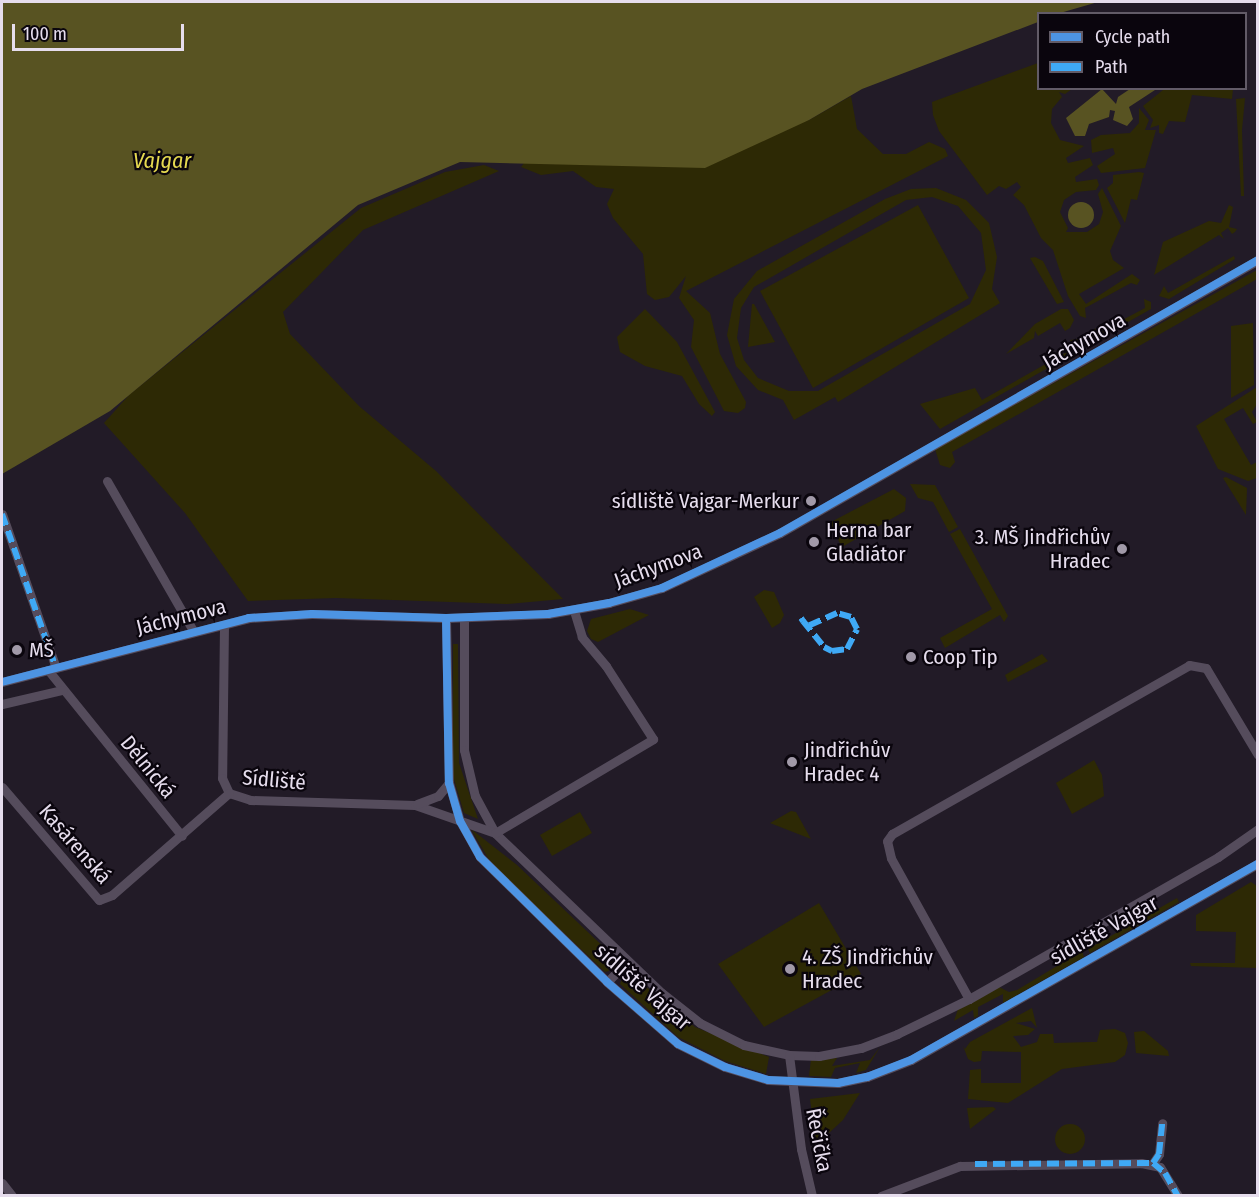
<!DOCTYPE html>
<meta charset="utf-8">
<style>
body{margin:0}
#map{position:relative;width:1259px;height:1197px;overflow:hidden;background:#221b27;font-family:"Fira Sans Condensed",sans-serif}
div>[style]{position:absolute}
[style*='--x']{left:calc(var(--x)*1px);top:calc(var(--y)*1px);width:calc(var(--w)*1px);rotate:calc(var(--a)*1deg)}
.green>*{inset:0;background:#2d2905}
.round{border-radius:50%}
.water>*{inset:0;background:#585322}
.minor>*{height:9px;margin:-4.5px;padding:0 4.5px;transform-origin:4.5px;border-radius:4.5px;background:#554c5c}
.quiet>*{height:6px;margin-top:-3px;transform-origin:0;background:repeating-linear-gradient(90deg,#3fa9f5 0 12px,transparent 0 18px)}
.cycleway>*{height:8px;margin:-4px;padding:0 4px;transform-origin:4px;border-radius:4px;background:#4d94e3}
.dots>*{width:16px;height:16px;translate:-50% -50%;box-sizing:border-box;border:3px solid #0a050d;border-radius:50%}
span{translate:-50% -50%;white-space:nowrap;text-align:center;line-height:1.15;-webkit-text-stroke:4.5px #0a050d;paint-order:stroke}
.street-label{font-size:21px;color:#e6dded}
.poi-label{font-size:21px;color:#e6dded}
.right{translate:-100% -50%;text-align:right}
.left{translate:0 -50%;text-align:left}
.water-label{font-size:22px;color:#e5d950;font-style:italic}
.frame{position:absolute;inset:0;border:3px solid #e6dded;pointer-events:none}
.legend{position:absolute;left:1037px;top:12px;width:210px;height:78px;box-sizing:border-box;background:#0a050d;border:2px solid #625b67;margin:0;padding:8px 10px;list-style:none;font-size:18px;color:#e6dded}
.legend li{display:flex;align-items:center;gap:12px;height:30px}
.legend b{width:30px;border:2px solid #625b67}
.scale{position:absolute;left:12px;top:24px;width:172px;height:27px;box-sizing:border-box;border:3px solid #e6dded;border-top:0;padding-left:8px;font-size:18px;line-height:21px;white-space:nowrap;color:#e6dded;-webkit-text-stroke:4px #0a050d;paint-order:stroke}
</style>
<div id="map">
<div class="green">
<div style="clip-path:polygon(1038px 63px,1038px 88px,1072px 89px,1065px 94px,1059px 92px,1062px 97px,1052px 109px,1051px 123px,1060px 140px,1084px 146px,1066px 158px,1068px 163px,1090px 158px,1093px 165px,1075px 177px,1076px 182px,1097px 179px,1099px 185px,1096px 190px,1076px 192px,1064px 200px,1060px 212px,1068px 228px,1066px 232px,1087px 232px,1099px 224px,1103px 212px,1098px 194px,1102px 188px,1121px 226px,1110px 251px,1113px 260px,1124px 268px,1079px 294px,1086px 304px,1132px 274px,1140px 280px,1137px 285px,1131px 283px,1085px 308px,1086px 318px,1080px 316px,1068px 296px,1053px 250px,1041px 238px,1024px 205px,1013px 195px,1021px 187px,1017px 182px,1006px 189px,999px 186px,987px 195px,939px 131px,933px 115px,932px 102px)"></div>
<div style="clip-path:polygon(1163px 90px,1163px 89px,1233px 89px,1232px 99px,1192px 95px,1185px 122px,1169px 121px,1163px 134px,1159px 133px,1159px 125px,1150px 128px,1153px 120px,1143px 106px)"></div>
<div style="clip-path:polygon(851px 96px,857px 129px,883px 154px,906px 154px,929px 142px,945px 149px,948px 156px,686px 291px,710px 313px,720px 354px,746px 402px,745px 408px,738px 413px,724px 411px,691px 347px,694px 320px,679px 298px,686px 276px,669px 297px,655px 300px,647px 294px,643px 254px,613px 218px,607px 204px,614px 189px,596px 187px,573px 171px,541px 175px,521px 167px,524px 163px,809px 120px)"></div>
<div style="clip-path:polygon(1245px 98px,1242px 130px,1244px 196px,1241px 196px,1236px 99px)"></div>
<div style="clip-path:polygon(1139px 108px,1149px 120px,1145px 130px,1156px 130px,1145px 168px,1101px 173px,1097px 166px,1115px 154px,1113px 148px,1092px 153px,1091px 140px,1101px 135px,1130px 133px,1139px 123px)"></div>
<div style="clip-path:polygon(484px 165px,499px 171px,363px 230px,283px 312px,290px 334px,359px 406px,436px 471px,563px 599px,507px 604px,336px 598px,248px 601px,185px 513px,104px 423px,129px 395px,361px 208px,445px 172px)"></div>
<div style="clip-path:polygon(1139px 172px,1144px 173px,1137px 200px,1131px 199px,1125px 223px,1107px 188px,1113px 183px,1113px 175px)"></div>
<div style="clip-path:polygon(evenodd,936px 188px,966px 200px,989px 223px,997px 257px,992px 289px,1000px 303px,838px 402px,835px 397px,794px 420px,783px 400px,758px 390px,736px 366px,727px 335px,734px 299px,757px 271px,885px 199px,911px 189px,936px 188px,932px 197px,958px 206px,981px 233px,986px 270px,970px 304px,818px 391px,789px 391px,758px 378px,744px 360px,737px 338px,741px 308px,754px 287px,906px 200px,932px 197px)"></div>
<div style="clip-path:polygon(918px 205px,969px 298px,813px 388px,760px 291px)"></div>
<div style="clip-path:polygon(1229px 205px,1233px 207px,1229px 227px,1237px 229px,1235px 232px,1232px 234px,1228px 228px,1221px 233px,1224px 239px,1219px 235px,1154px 275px,1163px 242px,1209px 221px,1221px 223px)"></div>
<div style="clip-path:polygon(1234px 256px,1235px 259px,1169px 299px,1159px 296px,1164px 286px,1168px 293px)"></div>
<div style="clip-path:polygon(1035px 257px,1043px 261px,1064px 302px,1057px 304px,1030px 258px)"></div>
<div style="clip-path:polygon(1257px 270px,1257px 279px,952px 452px,955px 462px,950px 468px,940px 465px,935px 449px)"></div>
<div style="clip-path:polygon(1144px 299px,1151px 302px,1151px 309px,1105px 335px,1092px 337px,1095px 328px,1098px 333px,1145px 308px)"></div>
<div style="clip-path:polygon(752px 304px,754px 304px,775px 342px,748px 347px)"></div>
<div style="clip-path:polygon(645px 309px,677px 342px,715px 412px,712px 416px,699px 404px,682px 376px,645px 366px,620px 352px,617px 337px)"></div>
<div style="clip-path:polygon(1061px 309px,1068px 309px,1074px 320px,1070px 328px,1065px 331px,1060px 323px,1038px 336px,1035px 331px,1034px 338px,1006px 354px,1035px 324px)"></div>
<div style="clip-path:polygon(1253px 323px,1254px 385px,1231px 398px,1231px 326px)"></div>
<div style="clip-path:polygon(1080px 339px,1083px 348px,940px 429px,920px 404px,975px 388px,982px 400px,1074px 348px,1070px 340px)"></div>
<div style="clip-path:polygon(1257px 387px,1257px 404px,1252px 412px,1257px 422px,1253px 424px,1243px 408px,1224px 419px,1251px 465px,1257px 462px,1257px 478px,1248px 481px,1218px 469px,1196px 426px)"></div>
<div style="clip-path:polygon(1226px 477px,1247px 488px,1246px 515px,1223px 478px)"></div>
<div style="clip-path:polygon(910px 484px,935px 485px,958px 527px,949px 532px,933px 502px,918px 498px)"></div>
<div style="clip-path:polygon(894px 489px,906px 498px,905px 511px,842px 547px,829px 523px)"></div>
<div style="clip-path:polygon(960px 529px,1008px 616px,1004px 622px,1000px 615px,945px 648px,940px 638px,992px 609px,950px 534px)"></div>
<div style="clip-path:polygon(764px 590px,774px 592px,784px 615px,780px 623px,772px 628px,754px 597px)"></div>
<div style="clip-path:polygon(630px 609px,649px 615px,598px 642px,591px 639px,587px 631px,591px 619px)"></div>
<div style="clip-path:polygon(453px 644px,458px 644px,459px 763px,478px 819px,464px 813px,453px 776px)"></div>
<div style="clip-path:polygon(1042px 654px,1048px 661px,1008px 682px,1005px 675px)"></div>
<div style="clip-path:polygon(1094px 760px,1102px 775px,1104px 796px,1072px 814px,1056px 783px)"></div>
<div style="clip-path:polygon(791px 811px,796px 812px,811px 839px,770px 823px)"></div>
<div style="clip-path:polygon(580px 812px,592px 833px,552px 856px,540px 835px)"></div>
<div style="clip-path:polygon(471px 829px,517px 865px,609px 952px,613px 961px,609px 971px,605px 972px,505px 877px,488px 858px)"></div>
<div style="clip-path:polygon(1251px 882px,1257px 886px,1257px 968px,1191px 966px,1190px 963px,1235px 963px,1236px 932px,1196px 931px,1196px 915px)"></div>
<div style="clip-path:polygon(1177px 898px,1179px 902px,1090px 953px,1088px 949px)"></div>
<div style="clip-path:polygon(819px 903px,861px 974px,764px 1027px,718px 964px)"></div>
<div style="clip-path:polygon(1082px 951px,1084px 957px,1003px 1003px,1003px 994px,978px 1007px,978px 1016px,974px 1018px,973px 1010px,954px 1021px,958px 1009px,999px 987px,1009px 992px,1017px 990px)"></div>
<div style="clip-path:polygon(632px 975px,695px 1027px,769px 1057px,766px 1074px,725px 1061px,678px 1037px,620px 984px,622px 978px)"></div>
<div style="clip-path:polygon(1032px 1008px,1037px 1028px,1031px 1021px,1016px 1023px,1035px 1029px,1028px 1035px,1013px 1036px,1021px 1047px,1037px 1042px,1040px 1034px,1053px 1034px,1054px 1043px,1092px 1042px,1097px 1042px,1100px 1030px,1115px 1029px,1125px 1033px,1128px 1043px,1125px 1055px,1115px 1062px,1062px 1069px,1008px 1103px,968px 1099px,970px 1070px,981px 1069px,981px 1083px,1021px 1083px,1021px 1052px,982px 1051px,981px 1061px,974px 1062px,968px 1059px,963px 1046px,965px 1049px,970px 1042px)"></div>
<div style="clip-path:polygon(1144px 1031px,1168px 1051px,1169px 1056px,1136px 1053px,1134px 1032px)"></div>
<div style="clip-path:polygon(880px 1047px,866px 1070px,856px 1073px,860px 1063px,835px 1068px,831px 1077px,809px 1076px,811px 1059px,837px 1058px,832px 1066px,870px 1060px)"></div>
<div style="clip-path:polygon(860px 1093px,843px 1120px,816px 1145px,810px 1099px)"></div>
<div style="clip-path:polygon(967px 1108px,993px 1107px,996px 1109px,970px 1129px)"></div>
<div class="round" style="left:1055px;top:1124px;width:30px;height:30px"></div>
</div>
<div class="water">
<div style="clip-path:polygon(2px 2px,1098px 2px,1060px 13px,1038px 14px,1038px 22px,862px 89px,809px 120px,705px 168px,460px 162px,358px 205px,110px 411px,2px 474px)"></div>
<div style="clip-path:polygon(1102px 89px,1116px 104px,1118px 97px,1130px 89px,1155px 90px,1129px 107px,1133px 119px,1127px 126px,1113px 120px,1115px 111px,1110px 110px,1109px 117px,1089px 124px,1085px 136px,1075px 136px,1066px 118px)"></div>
<div class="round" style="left:1068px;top:202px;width:26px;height:26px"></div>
</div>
<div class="minor">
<div style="--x:107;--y:481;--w:174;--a:60.1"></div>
<div style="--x:2;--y:514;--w:163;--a:70.7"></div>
<div style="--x:446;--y:618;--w:165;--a:89"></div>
<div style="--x:449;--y:783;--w:40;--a:74"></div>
<div style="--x:460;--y:821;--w:41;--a:60.9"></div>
<div style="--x:480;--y:857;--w:178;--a:44.5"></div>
<div style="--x:607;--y:982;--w:94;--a:41.1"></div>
<div style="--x:678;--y:1044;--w:52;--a:26.1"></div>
<div style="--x:725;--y:1067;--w:45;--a:16.8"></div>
<div style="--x:768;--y:1080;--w:70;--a:2.5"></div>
<div style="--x:838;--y:1083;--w:30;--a:-12"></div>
<div style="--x:867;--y:1077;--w:47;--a:-21.1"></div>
<div style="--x:911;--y:1060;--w:399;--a:-29.5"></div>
<div style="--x:464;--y:618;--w:132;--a:90"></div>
<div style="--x:464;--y:750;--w:47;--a:76.6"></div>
<div style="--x:475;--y:796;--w:42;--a:61.6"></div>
<div style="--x:495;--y:833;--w:231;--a:43.8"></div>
<div style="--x:662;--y:993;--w:48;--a:38.3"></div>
<div style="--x:700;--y:1023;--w:49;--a:26.6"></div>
<div style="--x:744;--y:1045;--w:46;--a:12.5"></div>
<div style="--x:789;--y:1055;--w:30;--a:2"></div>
<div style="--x:819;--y:1056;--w:43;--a:-10.8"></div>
<div style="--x:861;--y:1048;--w:39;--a:-21"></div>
<div style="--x:897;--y:1034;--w:80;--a:-25.9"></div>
<div style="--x:969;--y:999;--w:287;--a:-29.7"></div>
<div style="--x:1218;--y:857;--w:49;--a:-35"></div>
<div style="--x:224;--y:625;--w:153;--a:90.7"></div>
<div style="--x:222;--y:778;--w:17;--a:65"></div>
<div style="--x:229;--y:793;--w:22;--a:18"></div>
<div style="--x:250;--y:800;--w:165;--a:1.7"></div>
<div style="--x:415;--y:805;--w:85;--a:19.3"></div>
<div style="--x:495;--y:833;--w:184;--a:-30.7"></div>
<div style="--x:653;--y:739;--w:87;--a:-122.8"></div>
<div style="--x:606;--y:666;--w:38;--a:-130"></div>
<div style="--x:582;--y:637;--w:27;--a:-107"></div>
<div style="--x:48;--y:670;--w:213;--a:51.1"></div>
<div style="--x:2;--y:682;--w:255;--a:-14.5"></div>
<div style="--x:249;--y:618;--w:63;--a:-3.6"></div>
<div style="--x:312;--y:614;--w:134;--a:1.7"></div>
<div style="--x:446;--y:618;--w:102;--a:-2.2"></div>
<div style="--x:548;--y:614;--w:62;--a:-10.2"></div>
<div style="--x:609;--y:603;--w:55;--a:-15.8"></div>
<div style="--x:662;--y:588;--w:130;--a:-25"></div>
<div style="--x:780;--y:533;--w:550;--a:-29.73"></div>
<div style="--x:2;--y:704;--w:62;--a:-13.1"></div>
<div style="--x:2;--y:787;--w:149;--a:49.4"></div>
<div style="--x:99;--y:900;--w:14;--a:-21"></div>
<div style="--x:112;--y:895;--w:155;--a:-41.1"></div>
<div style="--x:417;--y:804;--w:22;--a:-21"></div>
<div style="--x:438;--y:796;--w:17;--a:-50"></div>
<div style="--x:607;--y:982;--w:28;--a:-45"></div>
<div style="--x:969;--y:999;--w:161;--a:-119"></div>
<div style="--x:891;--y:858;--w:17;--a:-103"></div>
<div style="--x:887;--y:841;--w:9;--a:-54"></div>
<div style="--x:892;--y:834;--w:342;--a:-29.6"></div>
<div style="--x:1189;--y:665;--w:17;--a:10"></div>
<div style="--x:1206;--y:668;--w:101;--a:59.1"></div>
<div style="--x:789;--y:1055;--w:95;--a:82.7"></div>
<div style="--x:801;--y:1149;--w:48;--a:76.8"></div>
<div style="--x:1153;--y:1163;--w:11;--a:-56"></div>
<div style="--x:1159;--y:1154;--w:31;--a:-84"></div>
<div style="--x:2;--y:1183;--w:16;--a:52"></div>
<div style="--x:881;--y:1196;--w:85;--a:-20.8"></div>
<div style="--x:960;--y:1166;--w:181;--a:-0.9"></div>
<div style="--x:1141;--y:1163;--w:19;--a:12"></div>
<div style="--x:1160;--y:1167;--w:34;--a:58"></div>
</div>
<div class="quiet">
<div style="--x:2;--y:514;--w:163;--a:70.7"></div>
<div style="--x:801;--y:618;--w:4;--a:56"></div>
<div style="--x:803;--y:621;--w:33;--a:51"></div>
<div style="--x:824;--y:647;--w:9;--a:27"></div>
<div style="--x:832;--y:651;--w:15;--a:-8"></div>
<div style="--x:847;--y:649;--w:22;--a:-63"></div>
<div style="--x:857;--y:629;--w:13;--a:-117"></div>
<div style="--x:851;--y:617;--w:15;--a:-164"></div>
<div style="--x:837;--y:613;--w:32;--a:156"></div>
<div style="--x:1153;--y:1163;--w:11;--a:-56"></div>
<div style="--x:1159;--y:1154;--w:31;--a:-84"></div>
<div style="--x:975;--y:1164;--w:178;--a:-0.3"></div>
<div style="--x:1153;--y:1163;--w:16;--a:40"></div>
<div style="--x:1165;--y:1173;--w:26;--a:61"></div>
</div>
<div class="cycleway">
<div style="--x:446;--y:618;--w:165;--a:89"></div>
<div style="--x:449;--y:783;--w:40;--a:74"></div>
<div style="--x:460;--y:821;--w:41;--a:60.9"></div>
<div style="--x:480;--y:857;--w:178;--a:44.5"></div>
<div style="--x:607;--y:982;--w:94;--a:41.1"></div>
<div style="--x:678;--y:1044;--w:52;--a:26.1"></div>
<div style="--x:725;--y:1067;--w:45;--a:16.8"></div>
<div style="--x:768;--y:1080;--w:70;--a:2.5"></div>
<div style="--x:838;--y:1083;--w:30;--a:-12"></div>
<div style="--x:867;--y:1077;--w:47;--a:-21.1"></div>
<div style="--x:911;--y:1060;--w:399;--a:-29.5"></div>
<div style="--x:2;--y:682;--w:255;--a:-14.5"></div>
<div style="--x:249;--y:618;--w:63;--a:-3.6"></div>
<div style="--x:312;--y:614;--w:134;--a:1.7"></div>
<div style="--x:446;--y:618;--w:102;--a:-2.2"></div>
<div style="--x:548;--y:614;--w:62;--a:-10.2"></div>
<div style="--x:609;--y:603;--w:55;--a:-15.8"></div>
<div style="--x:662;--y:588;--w:130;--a:-25"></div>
<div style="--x:780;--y:533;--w:550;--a:-29.73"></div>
</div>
<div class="dots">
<div style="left:811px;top:501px;background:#a199a8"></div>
<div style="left:814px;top:542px;background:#a199a8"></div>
<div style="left:1122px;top:549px;background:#a199a8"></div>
<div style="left:17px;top:650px;background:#a199a8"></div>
<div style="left:911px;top:657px;background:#a199a8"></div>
<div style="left:792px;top:762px;background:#a199a8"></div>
<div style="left:790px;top:969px;background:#a199a8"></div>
</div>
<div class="street-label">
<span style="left:1084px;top:341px;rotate:-30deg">Jáchymova</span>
<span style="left:658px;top:566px;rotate:-20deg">Jáchymova</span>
<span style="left:181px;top:617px;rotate:-14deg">Jáchymova</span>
<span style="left:148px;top:767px;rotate:51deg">Dělnická</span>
<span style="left:274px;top:780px;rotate:5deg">Sídliště</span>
<span style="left:75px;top:844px;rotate:49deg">Kasárenská</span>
<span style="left:1104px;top:930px;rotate:-29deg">sídliště Vajgar</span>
<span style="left:643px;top:987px;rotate:41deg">sídliště Vajgar</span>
<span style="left:819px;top:1140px;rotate:79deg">Řečička</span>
</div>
<div class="poi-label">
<span class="right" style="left:799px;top:501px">sídliště Vajgar-Merkur</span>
<span class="left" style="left:826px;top:542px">Herna bar<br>Gladiátor</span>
<span class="right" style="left:1110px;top:549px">3. MŠ Jindřichův<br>Hradec</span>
<span class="left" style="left:29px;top:650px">MŠ</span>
<span class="left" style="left:923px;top:657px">Coop Tip</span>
<span class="left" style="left:804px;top:762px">Jindřichův<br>Hradec 4</span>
<span class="left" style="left:802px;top:969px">4. ZŠ Jindřichův<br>Hradec</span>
</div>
<div class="water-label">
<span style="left:162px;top:161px">Vajgar</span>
</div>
<div class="frame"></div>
<ul class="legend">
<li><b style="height:8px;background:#4d94e3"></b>Cycle path</li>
<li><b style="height:8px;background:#3fa9f5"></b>Path</li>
</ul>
<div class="scale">100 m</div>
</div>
